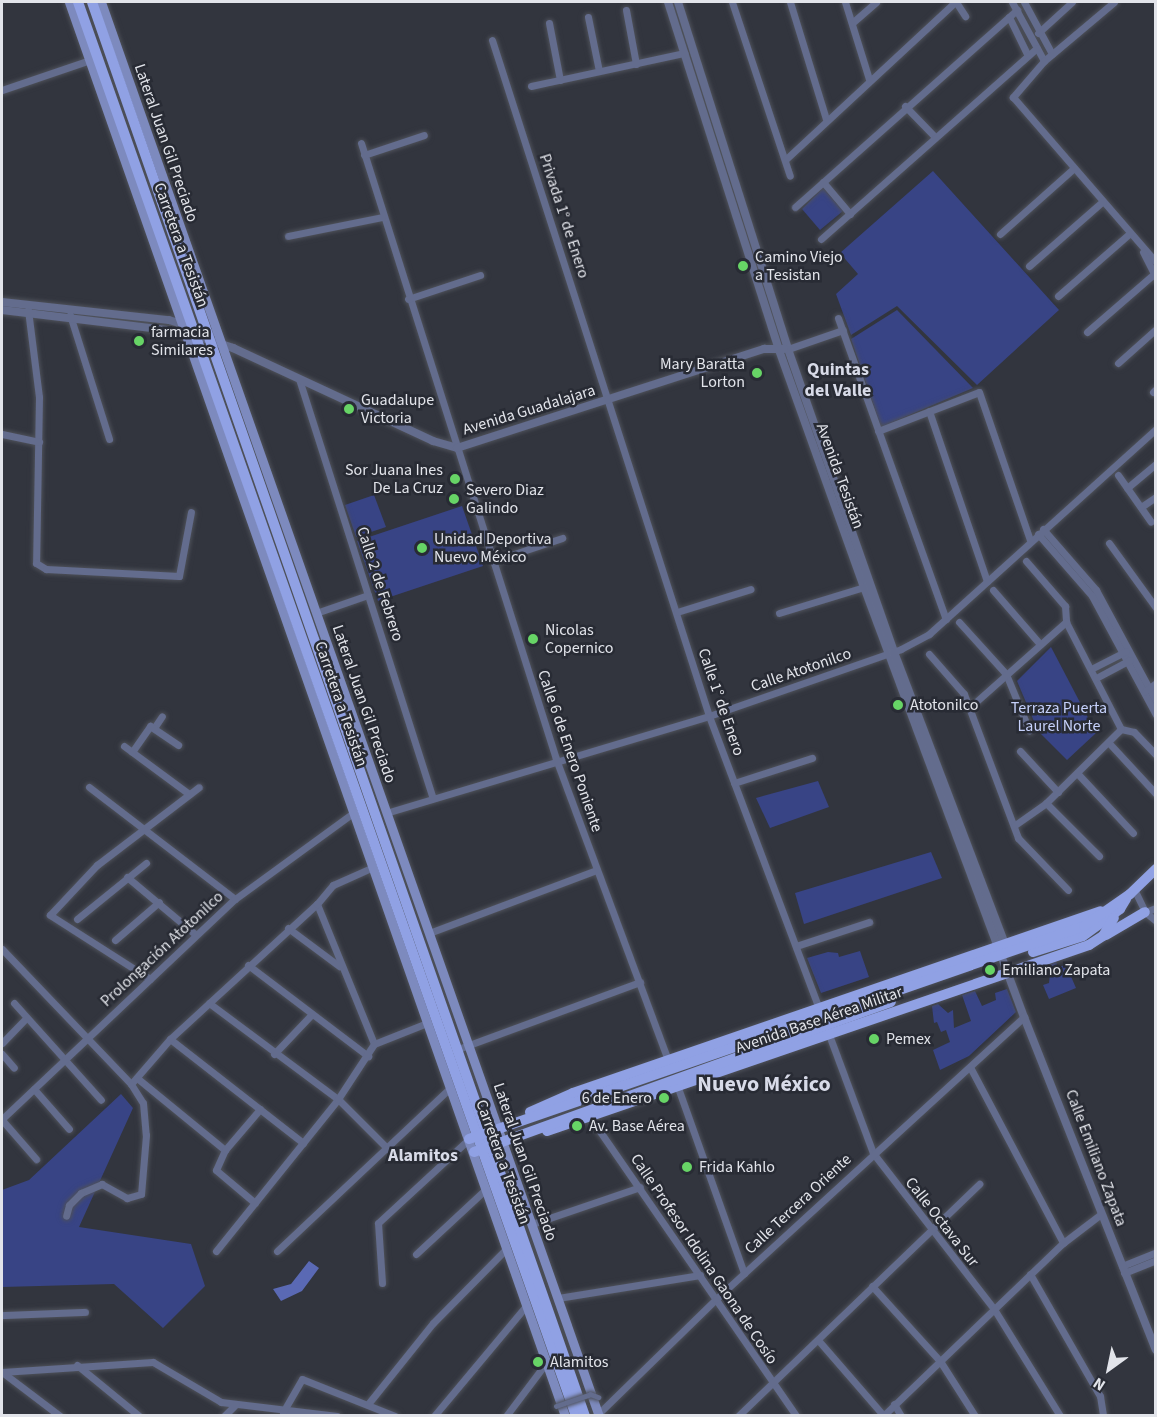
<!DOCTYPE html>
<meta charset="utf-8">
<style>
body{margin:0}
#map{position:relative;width:1157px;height:1417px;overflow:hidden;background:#32353e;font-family:"Source Sans 3",sans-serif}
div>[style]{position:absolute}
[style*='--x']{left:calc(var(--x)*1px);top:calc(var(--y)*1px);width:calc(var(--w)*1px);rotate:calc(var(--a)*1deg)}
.green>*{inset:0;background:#384485}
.water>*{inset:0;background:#5a69b4}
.roads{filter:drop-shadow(0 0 2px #4e515a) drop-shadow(0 0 2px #4e515a)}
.minor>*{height:7px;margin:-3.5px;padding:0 3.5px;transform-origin:3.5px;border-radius:3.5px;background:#636c8d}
.tertiary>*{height:8px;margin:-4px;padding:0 4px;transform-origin:4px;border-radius:4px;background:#636c8d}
.secondary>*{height:9px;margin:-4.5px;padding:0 4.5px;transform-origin:4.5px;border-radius:4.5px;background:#7d8abe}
.primary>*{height:10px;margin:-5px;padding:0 5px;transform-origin:5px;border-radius:5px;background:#90a1e4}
.bridges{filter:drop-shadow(0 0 2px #4e515a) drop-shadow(0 0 2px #4e515a)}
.pedestrian-bridge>*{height:5px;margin:-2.5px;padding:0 2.5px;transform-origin:2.5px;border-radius:2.5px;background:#636c8d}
.dots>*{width:16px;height:16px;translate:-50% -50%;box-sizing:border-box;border:3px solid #282b34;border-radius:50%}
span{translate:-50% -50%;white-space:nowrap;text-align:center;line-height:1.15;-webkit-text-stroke:5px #282b34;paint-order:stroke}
.street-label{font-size:16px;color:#e2e4ea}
.poi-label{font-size:16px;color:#e2e4ea}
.left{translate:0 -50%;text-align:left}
.right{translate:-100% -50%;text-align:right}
.park-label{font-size:16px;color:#c6d1fb}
.neighbourhood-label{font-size:18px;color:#d8dbe8;font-weight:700}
.district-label{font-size:22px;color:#d8dbe8;font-weight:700}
.frame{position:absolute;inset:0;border:3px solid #e2e4ea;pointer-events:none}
.north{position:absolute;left:1079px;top:1339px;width:60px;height:60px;-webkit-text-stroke:4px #282b34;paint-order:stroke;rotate:213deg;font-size:16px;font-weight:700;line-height:24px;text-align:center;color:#e2e4ea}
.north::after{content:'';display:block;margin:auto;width:21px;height:27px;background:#e2e4ea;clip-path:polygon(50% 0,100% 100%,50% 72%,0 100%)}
</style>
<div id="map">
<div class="green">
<div style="clip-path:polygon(933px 171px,1059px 310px,977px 385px,897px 306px,851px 335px,836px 294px,858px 274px,840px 253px)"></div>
<div style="clip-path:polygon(823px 188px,843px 211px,820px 230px,802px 209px)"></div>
<div style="clip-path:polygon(897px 310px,973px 388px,881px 427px,851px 339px)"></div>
<div style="clip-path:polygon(374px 495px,386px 527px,356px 537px,345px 505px)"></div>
<div style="clip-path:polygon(462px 506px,483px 566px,378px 601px,357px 541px)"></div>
<div style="clip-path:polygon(1051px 647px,1096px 733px,1067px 760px,1038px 731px,1017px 681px)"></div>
<div style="clip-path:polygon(818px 781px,829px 807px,770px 828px,756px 798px)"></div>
<div style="clip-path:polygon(931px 852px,942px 878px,804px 924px,795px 893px)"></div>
<div style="clip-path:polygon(860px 951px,869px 977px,821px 993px,807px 958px,828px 952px,838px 953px,839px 957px)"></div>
<div style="clip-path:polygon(1056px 962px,1058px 967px,1066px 965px,1076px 988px,1049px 999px,1043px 985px,1049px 983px,1051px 964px)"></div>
<div style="clip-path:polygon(1007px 989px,1016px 1012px,969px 1056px,940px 1070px,933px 1050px,950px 1042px,946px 1030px,941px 1032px,937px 1022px,934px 1023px,932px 1006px,938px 1004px,948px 1013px,953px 1010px,954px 1028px,971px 1021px,962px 995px,975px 991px,982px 1006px,996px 1000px,995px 993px)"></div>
<div style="clip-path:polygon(121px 1094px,133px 1108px,79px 1227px,191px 1244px,205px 1286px,163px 1328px,114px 1284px,2px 1287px,2px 1190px,29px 1180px)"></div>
</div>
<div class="water">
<div style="clip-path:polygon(309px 1261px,319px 1268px,302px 1291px,281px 1301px,273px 1289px,291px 1284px)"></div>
</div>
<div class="roads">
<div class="minor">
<div style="--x:732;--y:2;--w:183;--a:71.6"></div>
<div style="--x:790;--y:2;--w:122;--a:72.9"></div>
<div style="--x:845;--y:2;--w:81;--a:72.7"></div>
<div style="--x:956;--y:2;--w:17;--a:57"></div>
<div style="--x:1012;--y:2;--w:67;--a:61.5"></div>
<div style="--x:1024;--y:2;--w:59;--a:61.7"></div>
<div style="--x:1114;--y:2;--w:92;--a:139.9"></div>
<div style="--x:1044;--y:61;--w:48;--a:130.7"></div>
<div style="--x:1013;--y:97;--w:218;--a:49.1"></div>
<div style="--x:626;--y:10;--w:55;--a:79.5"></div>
<div style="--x:588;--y:17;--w:55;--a:78.5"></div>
<div style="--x:1009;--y:17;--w:43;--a:64"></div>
<div style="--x:549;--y:23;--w:58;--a:79.1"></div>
<div style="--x:852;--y:23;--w:32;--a:-41"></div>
<div style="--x:1038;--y:33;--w:46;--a:-42.4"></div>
<div style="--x:492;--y:40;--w:710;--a:72.2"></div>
<div style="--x:709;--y:716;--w:312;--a:69.4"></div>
<div style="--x:531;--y:86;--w:157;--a:-12.2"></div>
<div style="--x:2;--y:90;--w:93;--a:-18.8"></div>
<div style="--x:905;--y:106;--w:43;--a:45.9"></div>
<div style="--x:361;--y:143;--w:646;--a:72.43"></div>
<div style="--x:556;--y:759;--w:321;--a:69.6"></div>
<div style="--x:364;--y:155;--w:63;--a:-18.4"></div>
<div style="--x:785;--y:160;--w:232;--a:-42.9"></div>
<div style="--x:823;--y:182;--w:42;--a:49.8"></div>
<div style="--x:795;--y:207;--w:297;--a:-41.6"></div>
<div style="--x:1000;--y:234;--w:99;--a:-41.7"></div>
<div style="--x:288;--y:236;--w:96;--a:-11.4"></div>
<div style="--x:821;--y:239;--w:288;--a:-41.5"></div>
<div style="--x:1143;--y:252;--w:29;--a:63"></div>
<div style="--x:1029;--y:266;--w:98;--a:-41.3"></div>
<div style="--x:1058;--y:296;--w:96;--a:-41.2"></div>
<div style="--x:408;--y:299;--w:76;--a:-18.4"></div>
<div style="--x:28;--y:310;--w:88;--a:82.8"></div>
<div style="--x:39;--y:397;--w:166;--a:91"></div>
<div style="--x:36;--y:563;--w:12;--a:31"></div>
<div style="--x:46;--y:569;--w:133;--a:3"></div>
<div style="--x:179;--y:576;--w:65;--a:-79.4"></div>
<div style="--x:70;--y:315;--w:130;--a:72.5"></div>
<div style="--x:838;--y:318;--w:320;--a:70.3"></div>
<div style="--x:1087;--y:332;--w:91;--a:-41"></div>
<div style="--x:788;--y:349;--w:58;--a:-19.1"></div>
<div style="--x:1118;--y:363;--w:51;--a:-41.8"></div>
<div style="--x:299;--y:379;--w:440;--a:72.3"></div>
<div style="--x:1153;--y:392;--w:4;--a:-45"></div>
<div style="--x:929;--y:411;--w:180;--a:71.2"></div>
<div style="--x:878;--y:431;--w:108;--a:-21.1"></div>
<div style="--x:979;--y:392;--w:157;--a:71"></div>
<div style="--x:2;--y:434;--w:38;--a:12"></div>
<div style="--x:1118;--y:475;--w:57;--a:54.9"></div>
<div style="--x:1127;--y:488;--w:38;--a:-40"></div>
<div style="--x:1141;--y:507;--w:18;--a:-34"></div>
<div style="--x:1043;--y:529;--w:81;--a:49"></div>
<div style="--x:1096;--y:590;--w:126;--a:61.6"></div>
<div style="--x:1038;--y:534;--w:82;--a:48.9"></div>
<div style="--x:1092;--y:596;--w:135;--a:61.7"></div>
<div style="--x:1109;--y:543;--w:80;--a:54.1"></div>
<div style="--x:493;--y:561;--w:73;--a:-18.4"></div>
<div style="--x:1026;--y:561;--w:60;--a:49.1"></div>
<div style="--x:1065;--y:606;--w:16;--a:86"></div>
<div style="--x:993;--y:590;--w:72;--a:49"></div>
<div style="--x:677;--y:612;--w:77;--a:-17.3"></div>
<div style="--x:316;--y:613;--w:55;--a:-19.1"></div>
<div style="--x:779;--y:613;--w:89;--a:-17"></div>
<div style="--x:959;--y:622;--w:70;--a:47.9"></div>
<div style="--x:1006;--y:674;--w:61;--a:67.7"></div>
<div style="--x:1066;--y:622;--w:120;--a:62.8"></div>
<div style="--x:929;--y:654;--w:53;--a:48.8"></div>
<div style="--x:964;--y:694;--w:154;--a:69.4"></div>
<div style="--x:1018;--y:838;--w:72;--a:46.1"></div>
<div style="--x:1091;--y:669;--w:39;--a:-27"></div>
<div style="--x:1096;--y:678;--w:38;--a:-28"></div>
<div style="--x:1145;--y:691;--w:14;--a:-36"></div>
<div style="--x:969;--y:708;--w:130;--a:-41.6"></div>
<div style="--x:154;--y:728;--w:14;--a:-56"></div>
<div style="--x:1121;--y:729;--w:13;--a:13"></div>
<div style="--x:1134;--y:732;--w:32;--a:46"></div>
<div style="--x:1109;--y:743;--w:69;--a:47.3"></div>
<div style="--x:124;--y:746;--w:81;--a:36.4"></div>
<div style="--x:1020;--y:751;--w:56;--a:47.2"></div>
<div style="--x:132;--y:752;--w:32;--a:-55"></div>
<div style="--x:150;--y:726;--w:34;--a:34"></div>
<div style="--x:1077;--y:773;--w:82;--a:47"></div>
<div style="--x:734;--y:783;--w:82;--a:-17.8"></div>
<div style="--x:89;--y:787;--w:184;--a:37.5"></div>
<div style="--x:1046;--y:803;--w:75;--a:45"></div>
<div style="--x:386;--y:813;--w:337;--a:-16.7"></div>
<div style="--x:709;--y:716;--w:203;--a:-19.2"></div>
<div style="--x:901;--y:649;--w:32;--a:-28"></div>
<div style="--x:929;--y:634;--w:306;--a:-42.1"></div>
<div style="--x:1015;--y:825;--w:38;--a:-35"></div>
<div style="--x:1046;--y:803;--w:105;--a:-44.6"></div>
<div style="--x:127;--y:877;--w:89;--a:40"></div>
<div style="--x:1134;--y:889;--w:25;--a:64"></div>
<div style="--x:1145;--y:912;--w:14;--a:39"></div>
<div style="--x:317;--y:904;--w:151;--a:67.8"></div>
<div style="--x:1145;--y:912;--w:12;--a:-20"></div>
<div style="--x:77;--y:919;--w:89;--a:-39.1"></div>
<div style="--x:288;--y:928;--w:64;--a:36.7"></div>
<div style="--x:429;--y:933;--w:179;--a:-20.6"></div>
<div style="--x:115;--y:940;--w:58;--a:-40.8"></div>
<div style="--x:796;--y:946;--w:77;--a:-18.2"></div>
<div style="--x:2;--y:949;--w:187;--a:46.3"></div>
<div style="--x:131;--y:1084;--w:22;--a:58"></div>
<div style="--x:143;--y:1103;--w:32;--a:85"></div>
<div style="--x:146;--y:1135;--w:59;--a:94.8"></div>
<div style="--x:141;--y:1194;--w:15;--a:164"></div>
<div style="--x:127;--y:1198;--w:29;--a:-151"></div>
<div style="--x:102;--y:1184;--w:23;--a:157"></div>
<div style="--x:81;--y:1193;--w:17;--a:135"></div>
<div style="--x:69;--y:1205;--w:11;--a:105"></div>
<div style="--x:248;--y:965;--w:151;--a:37.2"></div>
<div style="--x:150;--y:979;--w:119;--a:-147.4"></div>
<div style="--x:50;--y:915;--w:69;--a:-46.8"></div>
<div style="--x:97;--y:865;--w:128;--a:-37.4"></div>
<div style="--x:14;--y:1003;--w:130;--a:48.1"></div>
<div style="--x:209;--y:1003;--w:161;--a:36.7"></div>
<div style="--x:338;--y:1099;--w:71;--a:45"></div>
<div style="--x:828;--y:1032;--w:129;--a:69.6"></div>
<div style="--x:873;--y:1153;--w:197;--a:52.2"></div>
<div style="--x:994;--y:1309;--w:126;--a:58.3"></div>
<div style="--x:170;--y:1039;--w:169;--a:38"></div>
<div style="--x:2;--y:1043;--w:35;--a:-46"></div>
<div style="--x:458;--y:1049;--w:194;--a:-20.2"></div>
<div style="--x:2;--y:1054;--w:18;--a:49"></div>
<div style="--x:274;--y:1054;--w:55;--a:-46.5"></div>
<div style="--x:970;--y:1067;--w:199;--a:62.1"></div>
<div style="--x:137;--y:1078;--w:114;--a:39.3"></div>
<div style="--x:131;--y:1084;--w:60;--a:-49.1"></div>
<div style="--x:170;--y:1039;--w:200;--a:-42.6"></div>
<div style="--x:317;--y:904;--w:25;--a:-50"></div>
<div style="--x:333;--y:885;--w:42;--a:-24.1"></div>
<div style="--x:677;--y:1085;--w:200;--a:70.4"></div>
<div style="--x:34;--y:1089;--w:53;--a:48.8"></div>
<div style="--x:590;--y:1117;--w:363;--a:55.4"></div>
<div style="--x:2;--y:1119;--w:320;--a:-43.4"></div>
<div style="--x:235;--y:899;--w:146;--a:-36.1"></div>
<div style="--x:2;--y:1120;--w:52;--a:48.9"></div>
<div style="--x:255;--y:1203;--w:51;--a:-139.8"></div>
<div style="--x:216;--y:1170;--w:22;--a:-66"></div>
<div style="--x:225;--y:1150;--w:54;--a:-49.5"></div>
<div style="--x:532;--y:1224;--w:114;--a:-18.9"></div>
<div style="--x:216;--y:1251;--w:195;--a:-51.2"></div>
<div style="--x:338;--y:1099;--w:66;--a:-56.8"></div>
<div style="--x:374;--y:1044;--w:57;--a:-21.6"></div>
<div style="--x:277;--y:1251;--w:238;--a:-43.3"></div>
<div style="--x:416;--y:1254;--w:96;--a:-42.9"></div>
<div style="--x:1122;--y:1266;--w:37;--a:-22"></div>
<div style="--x:1124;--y:1273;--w:35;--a:-22"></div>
<div style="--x:1030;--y:1274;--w:141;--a:60.2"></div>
<div style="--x:1100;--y:1396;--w:20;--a:81"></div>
<div style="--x:382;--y:1283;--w:60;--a:-93.8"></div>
<div style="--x:378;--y:1223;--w:124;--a:-42.7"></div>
<div style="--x:872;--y:1286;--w:101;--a:47.8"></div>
<div style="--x:940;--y:1361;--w:65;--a:57.5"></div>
<div style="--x:558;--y:1298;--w:144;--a:-9.2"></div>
<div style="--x:2;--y:1315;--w:83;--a:-2.1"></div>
<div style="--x:818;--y:1340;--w:99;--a:49.1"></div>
<div style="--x:77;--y:1365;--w:80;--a:39.4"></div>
<div style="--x:2;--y:1372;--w:151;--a:-3.8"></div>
<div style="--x:153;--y:1362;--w:79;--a:30.5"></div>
<div style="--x:221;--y:1402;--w:117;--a:6.9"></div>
<div style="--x:2;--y:1372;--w:73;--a:37.2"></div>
<div style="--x:368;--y:1404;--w:104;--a:-51.3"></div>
<div style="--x:433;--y:1323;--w:104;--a:-45.4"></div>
<div style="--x:894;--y:1404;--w:14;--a:60"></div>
<div style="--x:283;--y:1412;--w:38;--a:-60"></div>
<div style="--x:302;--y:1379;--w:100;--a:21.7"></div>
<div style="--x:224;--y:1416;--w:16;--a:-45"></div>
<div style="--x:434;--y:1416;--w:143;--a:-50.1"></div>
<div style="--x:506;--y:1416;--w:66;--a:-53"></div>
<div style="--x:596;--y:1416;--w:168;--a:-44.3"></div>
<div style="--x:716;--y:1299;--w:418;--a:-42.5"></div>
<div style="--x:738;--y:1416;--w:335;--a:-43.9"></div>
<div style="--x:883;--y:1416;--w:250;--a:-43.9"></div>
<div style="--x:1063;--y:1243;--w:48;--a:-37.3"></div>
</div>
<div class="tertiary">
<div style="--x:668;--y:2;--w:365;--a:72.3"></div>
<div style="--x:779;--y:350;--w:252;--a:70.3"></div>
<div style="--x:864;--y:587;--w:459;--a:69.6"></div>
<div style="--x:1024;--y:1017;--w:358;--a:68.4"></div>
<div style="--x:678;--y:2;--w:364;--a:72.4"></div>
<div style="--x:788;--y:349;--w:321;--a:70.7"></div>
<div style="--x:894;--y:652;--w:318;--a:69.2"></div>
<div style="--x:2;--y:302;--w:168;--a:6.2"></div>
<div style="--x:169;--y:320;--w:44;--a:17.2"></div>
<div style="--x:2;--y:310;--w:184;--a:6.9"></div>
<div style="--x:185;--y:332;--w:51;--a:18.4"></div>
<div style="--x:233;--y:348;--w:221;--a:24.9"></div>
<div style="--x:433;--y:441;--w:25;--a:16"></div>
<div style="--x:457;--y:448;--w:323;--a:-17.9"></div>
<div style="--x:764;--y:349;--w:20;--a:0"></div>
</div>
<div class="secondary">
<div style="--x:69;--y:2;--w:1498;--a:70.67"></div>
<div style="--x:101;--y:2;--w:1499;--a:70.6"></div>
</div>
<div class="primary">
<div style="--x:78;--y:2;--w:1499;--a:70.6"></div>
<div style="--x:92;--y:2;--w:1497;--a:70.78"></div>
<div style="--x:1106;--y:935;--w:45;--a:-30.5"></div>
<div style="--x:1033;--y:952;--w:52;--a:-17.7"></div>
<div style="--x:1083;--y:936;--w:46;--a:-36.1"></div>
<div style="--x:1120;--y:909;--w:12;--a:-59"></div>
<div style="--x:530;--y:1112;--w:47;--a:-23.8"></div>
<div style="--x:573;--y:1093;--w:558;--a:-19.02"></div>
<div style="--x:547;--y:1131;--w:573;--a:-18.94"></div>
<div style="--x:1089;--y:945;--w:17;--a:-33"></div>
<div style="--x:1103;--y:936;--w:21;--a:-59"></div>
<div style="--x:469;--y:1139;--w:651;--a:-19.1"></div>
<div style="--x:1084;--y:926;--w:56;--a:-34.8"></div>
<div style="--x:1130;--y:894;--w:36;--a:-44"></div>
<div style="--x:474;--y:1152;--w:443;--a:-19.8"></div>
</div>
</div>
<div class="bridges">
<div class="pedestrian-bridge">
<div style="--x:556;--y:1406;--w:36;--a:-19"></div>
<div style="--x:590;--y:1394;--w:9;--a:21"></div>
</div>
</div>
<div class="dots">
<div style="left:743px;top:266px;background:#67d466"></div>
<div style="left:139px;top:341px;background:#67d466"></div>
<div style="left:757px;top:373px;background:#67d466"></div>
<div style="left:349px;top:409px;background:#67d466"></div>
<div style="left:455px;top:479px;background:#67d466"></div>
<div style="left:454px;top:499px;background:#67d466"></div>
<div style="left:422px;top:548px;background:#67d466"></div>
<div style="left:533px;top:639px;background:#67d466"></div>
<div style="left:898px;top:705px;background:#67d466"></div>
<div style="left:990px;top:970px;background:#67d466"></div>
<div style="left:874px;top:1039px;background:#67d466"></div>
<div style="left:664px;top:1098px;background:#67d466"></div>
<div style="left:577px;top:1126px;background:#67d466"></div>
<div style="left:687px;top:1167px;background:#67d466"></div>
<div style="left:538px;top:1362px;background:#67d466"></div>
</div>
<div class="street-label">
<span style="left:166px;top:143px;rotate:71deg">Lateral Juan Gil Preciado</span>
<span style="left:564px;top:216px;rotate:72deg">Privada 1° de Enero</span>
<span style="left:181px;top:245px;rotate:70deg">Carretera a Tesistán</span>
<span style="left:529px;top:410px;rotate:-17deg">Avenida Guadalajara</span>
<span style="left:840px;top:476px;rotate:70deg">Avenida Tesistán</span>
<span style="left:380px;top:584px;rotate:72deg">Calle 2 de Febrero</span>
<span style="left:801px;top:670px;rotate:-19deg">Calle Atotonilco</span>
<span style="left:721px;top:702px;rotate:71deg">Calle 1° de Enero</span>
<span style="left:341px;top:704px;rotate:71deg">Carretera a Tesistán</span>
<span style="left:364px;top:704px;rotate:71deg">Lateral Juan Gil Preciado</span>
<span style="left:570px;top:751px;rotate:71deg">Calle 6 de Enero Poniente</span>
<span style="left:162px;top:949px;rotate:-43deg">Prolongación Atotonilco</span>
<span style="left:819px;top:1020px;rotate:-19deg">Avenida Base Aérea Militar</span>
<span style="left:1096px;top:1158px;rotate:69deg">Calle Emiliano Zapata</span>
<span style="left:503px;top:1162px;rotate:70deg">Carretera a Tesistán</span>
<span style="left:525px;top:1162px;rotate:71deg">Lateral Juan Gil Preciado</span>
<span style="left:798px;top:1204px;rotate:-43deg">Calle Tercera Oriente</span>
<span style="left:942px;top:1222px;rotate:52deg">Calle Octava Sur</span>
<span style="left:704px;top:1259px;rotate:56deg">Calle Profesor Idolina Gaona de Cosío</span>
</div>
<div class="poi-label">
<span class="left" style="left:755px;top:266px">Camino Viejo<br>a Tesistan</span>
<span class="left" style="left:151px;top:341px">farmacia<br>Similares</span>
<span class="right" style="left:745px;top:373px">Mary Baratta<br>Lorton</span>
<span class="left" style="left:361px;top:409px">Guadalupe<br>Victoria</span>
<span class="right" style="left:443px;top:479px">Sor Juana Ines<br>De La Cruz</span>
<span class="left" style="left:466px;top:499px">Severo Diaz<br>Galindo</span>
<span class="left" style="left:434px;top:548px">Unidad Deportiva<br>Nuevo México</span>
<span class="left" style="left:545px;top:639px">Nicolas<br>Copernico</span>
<span class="left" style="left:910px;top:705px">Atotonilco</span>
<span class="left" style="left:1002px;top:970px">Emiliano Zapata</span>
<span class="left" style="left:886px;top:1039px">Pemex</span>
<span class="right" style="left:652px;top:1098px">6 de Enero</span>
<span class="left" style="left:589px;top:1126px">Av. Base Aérea</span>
<span class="left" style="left:699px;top:1167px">Frida Kahlo</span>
<span class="left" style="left:550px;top:1362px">Alamitos</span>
</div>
<div class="park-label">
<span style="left:1059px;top:717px">Terraza Puerta<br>Laurel Norte</span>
</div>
<div class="neighbourhood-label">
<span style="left:838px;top:381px">Quintas<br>del Valle</span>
<span style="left:423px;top:1156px">Alamitos</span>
</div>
<div class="district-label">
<span style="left:764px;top:1085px">Nuevo México</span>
</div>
<div class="frame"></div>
<div class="north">N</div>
</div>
